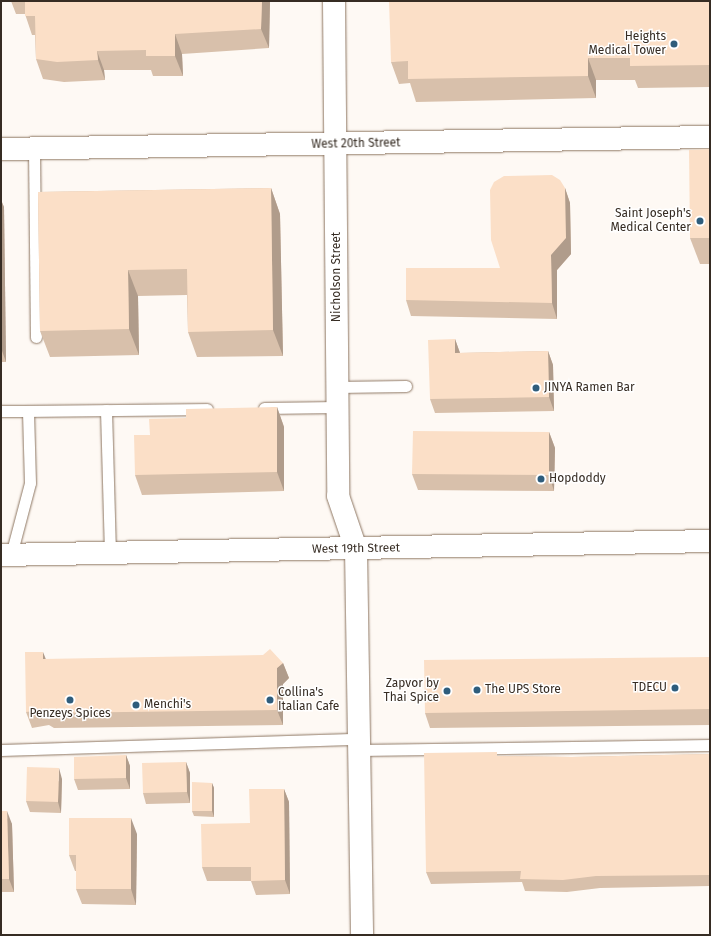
<!DOCTYPE html>
<style>
body{margin:0}
#map{position:relative;width:711px;height:936px;overflow:hidden;background:#fef9f4;font-family:"Fira Sans",sans-serif}
div>[style]{position:absolute}
[style*='--x']{left:calc(var(--x)*1px);top:calc(var(--y)*1px);width:calc(var(--w)*1px);rotate:calc(var(--a)*1deg)}
.roads{filter:drop-shadow(0 0 1px #8e7763) drop-shadow(0 0 1px #8e7763)}
.service>*{height:11px;margin:-5.5px;padding:0 5.5px;transform-origin:5.5px;border-radius:5.5px;background:#fff}
.minor>*{height:22px;margin:-11px;padding:0 11px;transform-origin:11px;border-radius:11px;background:#fff}
.tertiary>*{height:22px;margin:-11px;padding:0 11px;transform-origin:11px;border-radius:11px;background:#fff}
.secondary>*{height:22px;margin:-11px;padding:0 11px;transform-origin:11px;border-radius:11px;background:#fff}
.wall>*{inset:0;background:#d8c0ab}
.shaded-wall>*{inset:0;background:#b09c8b}
.building>*{inset:0;background:#fbdfc7}
.dots>*{width:11px;height:11px;translate:-50% -50%;box-sizing:border-box;border:2px solid #fff;border-radius:50%}
span{translate:-50% -50%;white-space:nowrap;text-align:center;line-height:1.15;-webkit-text-stroke:3px #fff;paint-order:stroke}
.poi-label{font-size:12px;color:#362c23}
.right{translate:-100% -50%;text-align:right}
.left{translate:0 -50%;text-align:left}
.street-label{font-size:12px;color:#362c23}
.frame{position:absolute;inset:0;border:2px solid #362c23;pointer-events:none}
</style>
<div id="map">
<div class="roads">
<div class="service">
<div style="--x:34;--y:149;--w:188;--a:89.4"></div>
<div style="--x:337;--y:387;--w:69;--a:-0.8"></div>
<div style="--x:264;--y:408;--w:73;--a:-0.8"></div>
<div style="--x:106;--y:410;--w:145;--a:88.4"></div>
<div style="--x:1;--y:411;--w:27;--a:0"></div>
<div style="--x:11;--y:555;--w:74;--a:-75.2"></div>
<div style="--x:30;--y:483;--w:72;--a:-91.6"></div>
<div style="--x:28;--y:411;--w:179;--a:-0.6"></div>
<div style="--x:1;--y:750;--w:358;--a:-1.8"></div>
<div style="--x:359;--y:750;--w:351;--a:-0.8"></div>
</div>
<div class="minor">
<div style="--x:334;--y:1;--w:495;--a:89.5"></div>
<div style="--x:338;--y:496;--w:56;--a:71.2"></div>
<div style="--x:356;--y:549;--w:386;--a:89.1"></div>
</div>
<div class="tertiary">
<div style="--x:1;--y:555;--w:709;--a:-1.13"></div>
</div>
<div class="secondary">
<div style="--x:1;--y:149;--w:709;--a:-0.97"></div>
</div>
</div>
<div class="wall">
<div style="clip-path:polygon(11px 1px,270px 1px,269px 48px,182px 54px,183px 76px,153px 76px,151px 70px,104px 70px,105px 80px,64px 82px,43px 79px,36px 59px,35px 35px,32px 35px,25px 14px,16px 14px)"></div>
<div style="clip-path:polygon(710px 1px,710px 87px,638px 88px,635px 80px,596px 80px,596px 98px,416px 102px,410px 83px,399px 84px,391px 62px)"></div>
<div style="clip-path:polygon(710px 149px,710px 264px,700px 264px,690px 238px)"></div>
<div style="clip-path:polygon(271px 188px,280px 214px,283px 356px,197px 357px,188px 332px,187px 295px,138px 296px,139px 355px,50px 357px,40px 331px,38px 192px)"></div>
<div style="clip-path:polygon(565px 188px,570px 203px,571px 254px,557px 270px,557px 319px,411px 316px,406px 300px,500px 268px)"></div>
<div style="clip-path:polygon(1px 200px,4px 207px,6px 362px,1px 362px)"></div>
<div style="clip-path:polygon(455px 339px,460px 353px,548px 351px,553px 365px,554px 411px,435px 413px,430px 399px)"></div>
<div style="clip-path:polygon(277px 407px,284px 427px,284px 491px,142px 495px,135px 475px,150px 435px,186px 418px)"></div>
<div style="clip-path:polygon(549px 432px,555px 448px,554px 491px,418px 490px,412px 474px)"></div>
<div style="clip-path:polygon(709px 657px,710px 725px,430px 728px,425px 713px)"></div>
<div style="clip-path:polygon(46px 659px,283px 663px,289px 678px,283px 684px,283px 725px,54px 728px,49px 725px,32px 728px,26px 712px)"></div>
<div style="clip-path:polygon(710px 754px,710px 886px,600px 888px,567px 892px,525px 891px,522px 882px,431px 884px,426px 872px,498px 756px,572px 757px)"></div>
<div style="clip-path:polygon(126px 755px,130px 766px,130px 789px,78px 790px,74px 779px)"></div>
<div style="clip-path:polygon(186px 762px,190px 773px,190px 803px,146px 804px,143px 793px)"></div>
<div style="clip-path:polygon(62px 779px,61px 813px,30px 812px,26px 801px)"></div>
<div style="clip-path:polygon(212px 783px,214px 788px,214px 817px,194px 816px,192px 811px)"></div>
<div style="clip-path:polygon(284px 789px,289px 802px,290px 894px,256px 895px,251px 881px,207px 881px,202px 867px,250px 823px)"></div>
<div style="clip-path:polygon(1px 811px,12px 824px,14px 892px,1px 892px)"></div>
<div style="clip-path:polygon(137px 834px,136px 905px,82px 904px,76px 889px,76px 871px,75px 871px,69px 855px)"></div>
</div>
<div class="shaded-wall">
<div style="clip-path:polygon(262px 1px,270px 1px,269px 48px,261px 29px)"></div>
<div style="clip-path:polygon(175px 34px,182px 54px,183px 76px,175px 56px)"></div>
<div style="clip-path:polygon(97px 51px,104px 70px,105px 80px,98px 60px)"></div>
<div style="clip-path:polygon(588px 58px,596px 80px,596px 98px,588px 76px)"></div>
<div style="clip-path:polygon(271px 188px,280px 214px,283px 356px,273px 330px)"></div>
<div style="clip-path:polygon(565px 188px,570px 203px,571px 254px,557px 270px,557px 319px,552px 303px,551px 255px)"></div>
<div style="clip-path:polygon(1px 200px,4px 207px,6px 362px,1px 348px)"></div>
<div style="clip-path:polygon(128px 270px,138px 296px,139px 355px,129px 329px)"></div>
<div style="clip-path:polygon(455px 339px,460px 353px,455px 353px)"></div>
<div style="clip-path:polygon(548px 351px,553px 365px,554px 411px,549px 397px)"></div>
<div style="clip-path:polygon(277px 407px,284px 427px,284px 491px,277px 472px)"></div>
<div style="clip-path:polygon(549px 432px,555px 448px,554px 491px,549px 475px)"></div>
<div style="clip-path:polygon(43px 652px,49px 667px,43px 659px)"></div>
<div style="clip-path:polygon(283px 663px,289px 678px,283px 684px,283px 725px,277px 710px,277px 668px)"></div>
<div style="clip-path:polygon(126px 755px,130px 766px,130px 789px,126px 778px)"></div>
<div style="clip-path:polygon(186px 762px,190px 773px,190px 803px,187px 792px)"></div>
<div style="clip-path:polygon(59px 768px,62px 779px,61px 813px,58px 802px)"></div>
<div style="clip-path:polygon(212px 783px,214px 788px,214px 817px,212px 811px)"></div>
<div style="clip-path:polygon(284px 789px,289px 802px,290px 894px,285px 880px)"></div>
<div style="clip-path:polygon(7px 811px,12px 824px,14px 892px,9px 879px)"></div>
<div style="clip-path:polygon(131px 818px,137px 834px,136px 905px,131px 889px)"></div>
</div>
<div class="building">
<div style="clip-path:polygon(25px 1px,262px 1px,261px 29px,175px 34px,175px 56px,146px 56px,146px 50px,97px 51px,98px 60px,57px 62px,36px 59px,35px 16px,25px 16px)"></div>
<div style="clip-path:polygon(389px 1px,710px 1px,710px 65px,630px 66px,630px 58px,588px 58px,588px 76px,408px 79px,408px 61px,391px 62px)"></div>
<div style="clip-path:polygon(710px 149px,710px 238px,690px 238px,689px 150px)"></div>
<div style="clip-path:polygon(552px 175px,560px 180px,565px 188px,566px 238px,551px 255px,552px 303px,406px 300px,406px 268px,500px 268px,491px 240px,490px 190px,494px 182px,504px 176px)"></div>
<div style="clip-path:polygon(271px 188px,273px 330px,188px 332px,187px 269px,128px 270px,129px 329px,40px 331px,38px 192px)"></div>
<div style="clip-path:polygon(455px 339px,455px 353px,548px 351px,549px 397px,430px 399px,428px 340px)"></div>
<div style="clip-path:polygon(277px 407px,277px 472px,135px 475px,134px 435px,150px 435px,149px 419px,186px 418px,186px 409px)"></div>
<div style="clip-path:polygon(413px 431px,549px 432px,549px 475px,412px 474px)"></div>
<div style="clip-path:polygon(270px 649px,283px 663px,277px 668px,277px 710px,49px 713px,43px 710px,26px 712px,25px 652px,43px 652px,43px 659px,263px 655px)"></div>
<div style="clip-path:polygon(709px 657px,710px 709px,425px 713px,424px 660px)"></div>
<div style="clip-path:polygon(497px 752px,497px 756px,572px 757px,710px 754px,710px 875px,596px 876px,563px 880px,520px 879px,521px 871px,426px 872px,424px 753px)"></div>
<div style="clip-path:polygon(126px 755px,126px 778px,74px 779px,74px 757px)"></div>
<div style="clip-path:polygon(186px 762px,187px 792px,143px 793px,142px 763px)"></div>
<div style="clip-path:polygon(27px 767px,59px 768px,58px 802px,26px 801px)"></div>
<div style="clip-path:polygon(192px 782px,212px 783px,212px 811px,192px 811px)"></div>
<div style="clip-path:polygon(249px 789px,284px 789px,285px 880px,251px 881px,251px 867px,202px 867px,201px 824px,250px 823px)"></div>
<div style="clip-path:polygon(1px 811px,7px 811px,9px 879px,1px 879px)"></div>
<div style="clip-path:polygon(69px 818px,131px 818px,131px 889px,76px 889px,76px 855px,69px 855px)"></div>
</div>
<div class="dots">
<div style="left:674px;top:44px;background:#2f5d7c"></div>
<div style="left:700px;top:221px;background:#2f5d7c"></div>
<div style="left:536px;top:388px;background:#2f5d7c"></div>
<div style="left:541px;top:479px;background:#2f5d7c"></div>
<div style="left:675px;top:688px;background:#2f5d7c"></div>
<div style="left:477px;top:690px;background:#2f5d7c"></div>
<div style="left:447px;top:691px;background:#2f5d7c"></div>
<div style="left:70px;top:700px;background:#2f5d7c"></div>
<div style="left:270px;top:700px;background:#2f5d7c"></div>
<div style="left:136px;top:705px;background:#2f5d7c"></div>
</div>
<div class="poi-label">
<span class="right" style="left:666px;top:44px">Heights<br>Medical Tower</span>
<span class="right" style="left:691px;top:221px">Saint Joseph's<br>Medical Center</span>
<span class="left" style="left:544px;top:388px">JINYA Ramen Bar</span>
<span class="left" style="left:549px;top:479px">Hopdoddy</span>
<span class="right" style="left:439px;top:691px">Zapvor by<br>Thai Spice</span>
<span class="right" style="left:667px;top:688px">TDECU</span>
<span class="left" style="left:485px;top:690px">The UPS Store</span>
<span class="left" style="left:278px;top:700px">Collina's<br>Italian Cafe</span>
<span class="left" style="left:144px;top:705px">Menchi's</span>
<span style="left:70px;top:714px">Penzeys Spices</span>
</div>
<div class="street-label">
<span style="left:356px;top:144px;rotate:-1deg">West 20th Street</span>
<span style="left:337px;top:277px;rotate:-90deg">Nicholson Street</span>
<span style="left:356px;top:549px;rotate:-1deg">West 19th Street</span>
</div>
<div class="frame"></div>
</div>
